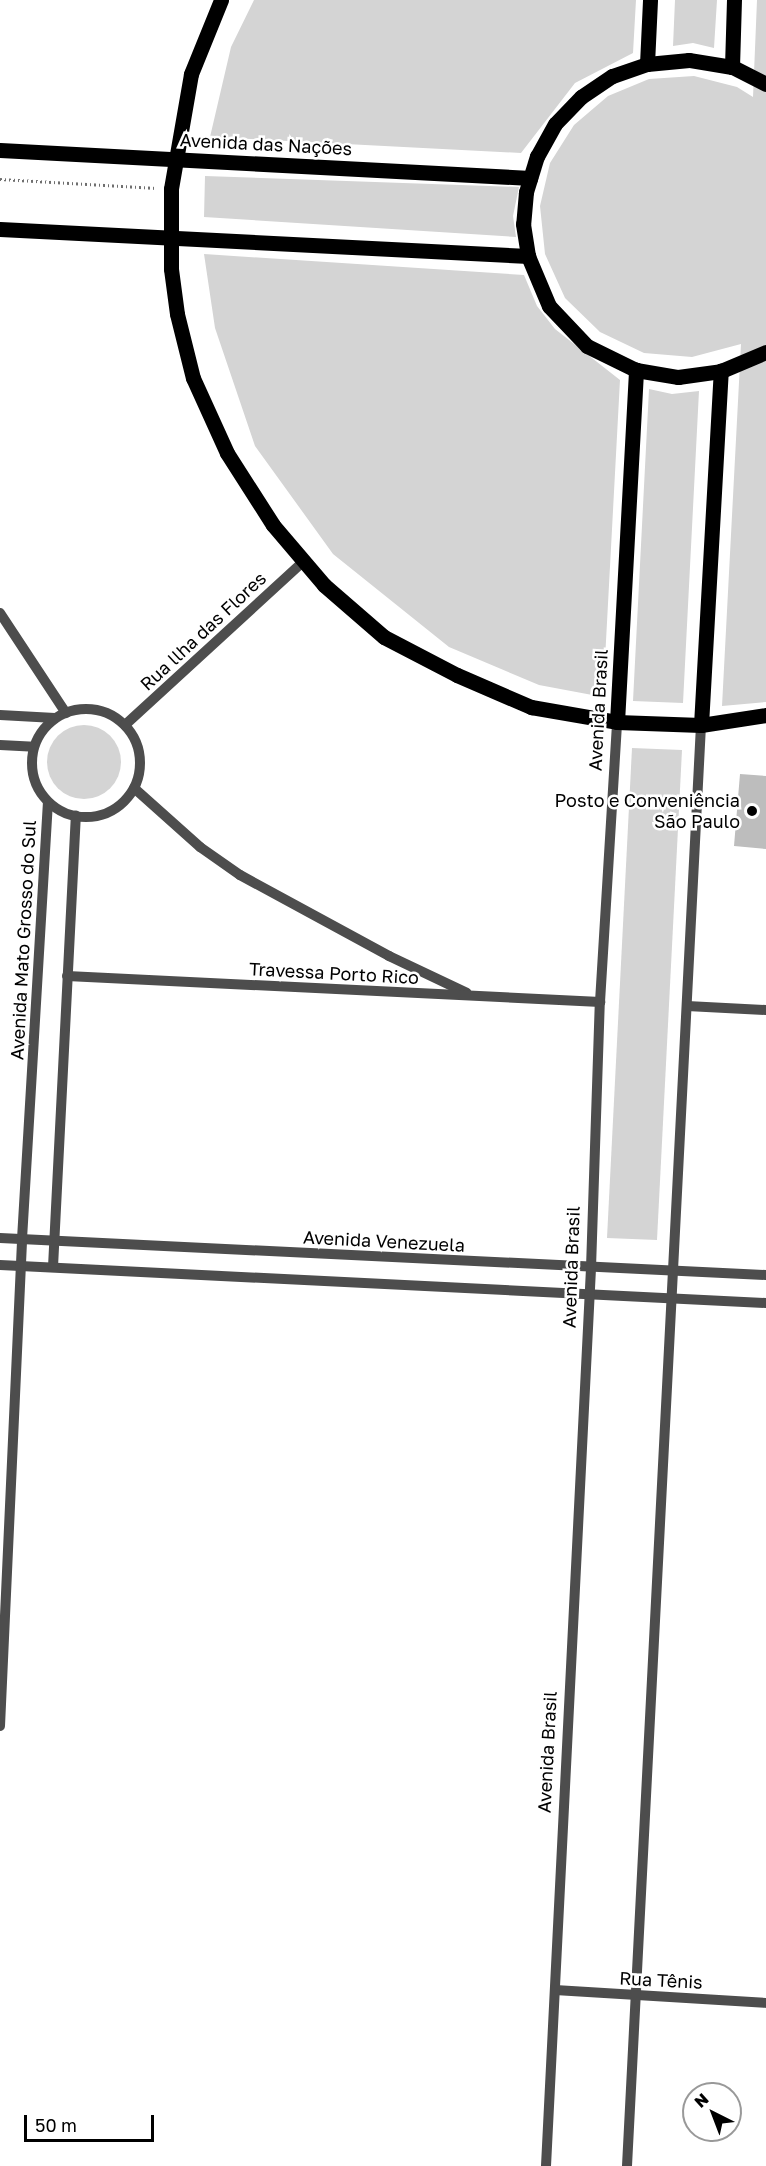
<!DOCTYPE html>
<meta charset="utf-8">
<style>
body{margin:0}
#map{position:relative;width:766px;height:2166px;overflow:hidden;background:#fff;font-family:"Golos Text",sans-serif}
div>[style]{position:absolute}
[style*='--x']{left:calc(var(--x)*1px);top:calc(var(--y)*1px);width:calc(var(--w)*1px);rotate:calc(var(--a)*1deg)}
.green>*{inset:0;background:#d4d4d4}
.round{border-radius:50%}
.building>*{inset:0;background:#bdbdbd}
.path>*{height:3px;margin-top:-1.5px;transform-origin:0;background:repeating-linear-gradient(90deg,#6f6f6f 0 1.5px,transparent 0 4.5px)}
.minor>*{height:10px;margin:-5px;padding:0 5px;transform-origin:5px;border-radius:5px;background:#4d4d4d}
.minor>.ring{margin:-5px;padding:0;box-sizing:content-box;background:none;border:10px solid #4d4d4d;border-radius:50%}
.major>*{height:15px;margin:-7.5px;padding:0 7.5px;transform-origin:7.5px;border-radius:7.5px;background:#000}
.dots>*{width:16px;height:16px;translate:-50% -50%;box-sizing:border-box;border:3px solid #fff;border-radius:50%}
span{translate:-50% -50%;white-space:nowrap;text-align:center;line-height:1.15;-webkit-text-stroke:5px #fff;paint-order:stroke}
.street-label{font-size:18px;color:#000}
.poi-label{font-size:18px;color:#000}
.right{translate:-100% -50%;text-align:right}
.north{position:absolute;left:682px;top:2082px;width:60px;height:60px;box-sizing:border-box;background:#fff;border:2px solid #999;border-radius:50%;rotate:318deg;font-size:16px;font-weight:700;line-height:24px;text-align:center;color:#000}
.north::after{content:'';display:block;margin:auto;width:21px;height:27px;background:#000;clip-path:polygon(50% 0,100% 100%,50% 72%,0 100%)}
.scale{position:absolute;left:24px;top:2115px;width:130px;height:27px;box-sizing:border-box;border:3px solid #000;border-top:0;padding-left:8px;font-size:18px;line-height:21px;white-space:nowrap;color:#000;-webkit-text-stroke:4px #fff;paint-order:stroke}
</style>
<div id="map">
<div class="green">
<div style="clip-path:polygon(254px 0,636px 0,633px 53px,575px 83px,521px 153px,210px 137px,231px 47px)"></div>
<div style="clip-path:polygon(675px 0,717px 0,714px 48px,693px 43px,673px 46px)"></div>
<div style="clip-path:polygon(757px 0,766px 0,766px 702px,722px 706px,741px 344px,692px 357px,644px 353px,600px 332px,565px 298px,545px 254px,540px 206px,550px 163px,574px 125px,608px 96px,649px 79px,694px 76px,737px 87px,753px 97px)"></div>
<div style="clip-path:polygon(205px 176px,519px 187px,513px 216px,516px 237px,204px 217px)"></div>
<div style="clip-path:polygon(204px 254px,524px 275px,537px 306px,555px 329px,620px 380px,603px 697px,539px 685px,449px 647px,333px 554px,255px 446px,215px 328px)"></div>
<div style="clip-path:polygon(649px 389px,672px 394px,699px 391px,683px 703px,633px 701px)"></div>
<div class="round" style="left:47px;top:725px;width:74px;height:74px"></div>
<div style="clip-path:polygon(632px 748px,682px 750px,657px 1240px,607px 1238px)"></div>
</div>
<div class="building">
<div style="clip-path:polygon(740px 774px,766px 776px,766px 849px,734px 846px)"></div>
</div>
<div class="path">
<div style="--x:0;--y:179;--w:157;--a:3.3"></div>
</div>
<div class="minor">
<div style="--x:0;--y:613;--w:120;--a:56.6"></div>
<div class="ring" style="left:32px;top:709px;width:98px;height:98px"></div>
<div style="--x:0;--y:715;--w:55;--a:3.1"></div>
<div style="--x:125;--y:725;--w:241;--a:-42.5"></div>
<div style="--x:0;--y:745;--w:34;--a:3"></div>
<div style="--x:134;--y:788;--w:89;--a:41.8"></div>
<div style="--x:200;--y:847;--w:49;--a:35"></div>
<div style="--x:240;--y:875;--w:170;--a:28.5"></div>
<div style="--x:389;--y:956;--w:86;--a:25.4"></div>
<div style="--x:67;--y:976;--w:534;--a:2.79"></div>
<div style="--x:687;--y:1006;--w:79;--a:2.9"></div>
<div style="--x:0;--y:1238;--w:767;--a:2.77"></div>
<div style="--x:0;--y:1265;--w:767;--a:2.84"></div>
<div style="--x:53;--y:1267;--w:452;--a:-87.1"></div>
<div style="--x:0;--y:1726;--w:487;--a:-87.4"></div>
<div style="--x:22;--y:1239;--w:437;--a:-86.6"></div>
<div style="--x:555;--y:1990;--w:211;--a:3.5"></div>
<div style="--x:546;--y:2166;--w:899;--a:-87.13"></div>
<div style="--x:591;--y:1268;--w:266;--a:-88.1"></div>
<div style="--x:600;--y:1002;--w:281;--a:-86.5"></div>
<div style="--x:627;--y:2166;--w:1443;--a:-87.06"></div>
</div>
<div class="major">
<div style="--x:221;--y:0;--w:80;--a:112.1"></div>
<div style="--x:191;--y:74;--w:117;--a:99.9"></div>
<div style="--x:171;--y:189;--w:80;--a:90"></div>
<div style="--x:171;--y:269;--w:45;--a:82.4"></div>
<div style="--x:177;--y:314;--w:66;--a:76"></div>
<div style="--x:193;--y:378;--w:82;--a:65.6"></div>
<div style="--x:227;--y:453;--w:85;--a:57.4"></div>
<div style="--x:273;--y:525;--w:79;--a:49.6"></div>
<div style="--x:324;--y:585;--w:79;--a:40.9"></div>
<div style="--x:384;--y:637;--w:82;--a:27.5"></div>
<div style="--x:457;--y:675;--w:81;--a:23.4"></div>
<div style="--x:531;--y:707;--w:87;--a:9.9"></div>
<div style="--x:617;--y:722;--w:84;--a:2"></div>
<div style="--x:701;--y:725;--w:66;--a:-8.7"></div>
<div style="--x:647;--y:64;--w:64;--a:-87.3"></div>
<div style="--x:732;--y:67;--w:67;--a:-88.3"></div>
<div style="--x:766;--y:84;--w:38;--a:-153"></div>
<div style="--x:732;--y:67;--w:44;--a:-170.8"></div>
<div style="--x:689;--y:60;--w:42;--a:174.6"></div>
<div style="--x:647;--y:64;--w:37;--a:161"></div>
<div style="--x:612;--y:76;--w:37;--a:146"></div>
<div style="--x:581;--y:97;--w:37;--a:134"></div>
<div style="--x:555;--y:124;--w:37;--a:119"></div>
<div style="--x:537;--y:156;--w:38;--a:107"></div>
<div style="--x:526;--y:192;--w:32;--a:95"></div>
<div style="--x:523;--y:224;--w:32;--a:81"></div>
<div style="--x:528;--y:256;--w:54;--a:67.2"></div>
<div style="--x:549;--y:306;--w:55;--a:46.5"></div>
<div style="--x:587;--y:346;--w:55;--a:26.1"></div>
<div style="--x:636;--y:370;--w:43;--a:9.5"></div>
<div style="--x:678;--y:377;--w:43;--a:-7.9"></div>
<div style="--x:721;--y:371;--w:49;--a:-22.9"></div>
<div style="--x:0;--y:150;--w:531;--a:3.02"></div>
<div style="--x:0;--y:229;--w:529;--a:2.93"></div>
<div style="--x:617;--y:722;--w:353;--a:-86.9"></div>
<div style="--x:701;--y:725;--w:355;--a:-86.8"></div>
</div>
<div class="dots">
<div style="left:752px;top:811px;background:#000"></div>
</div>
<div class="street-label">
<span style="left:266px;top:144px;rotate:3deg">Avenida das Nações</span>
<span style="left:203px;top:631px;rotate:-43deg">Rua llha das Flores</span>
<span style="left:598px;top:710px;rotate:-87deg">Avenida Brasil</span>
<span style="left:23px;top:940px;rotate:-87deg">Avenida Mato Grosso do Sul</span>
<span style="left:334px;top:973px;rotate:3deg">Travessa Porto Rico</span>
<span style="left:384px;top:1241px;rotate:3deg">Avenida Venezuela</span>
<span style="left:571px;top:1267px;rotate:-88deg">Avenida Brasil</span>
<span style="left:547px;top:1752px;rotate:-87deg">Avenida Brasil</span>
<span style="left:661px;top:1980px;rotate:3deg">Rua Tênis</span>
</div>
<div class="poi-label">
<span class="right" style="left:740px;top:811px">Posto e Conveniência<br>São Paulo</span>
</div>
<div class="north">N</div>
<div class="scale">50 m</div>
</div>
